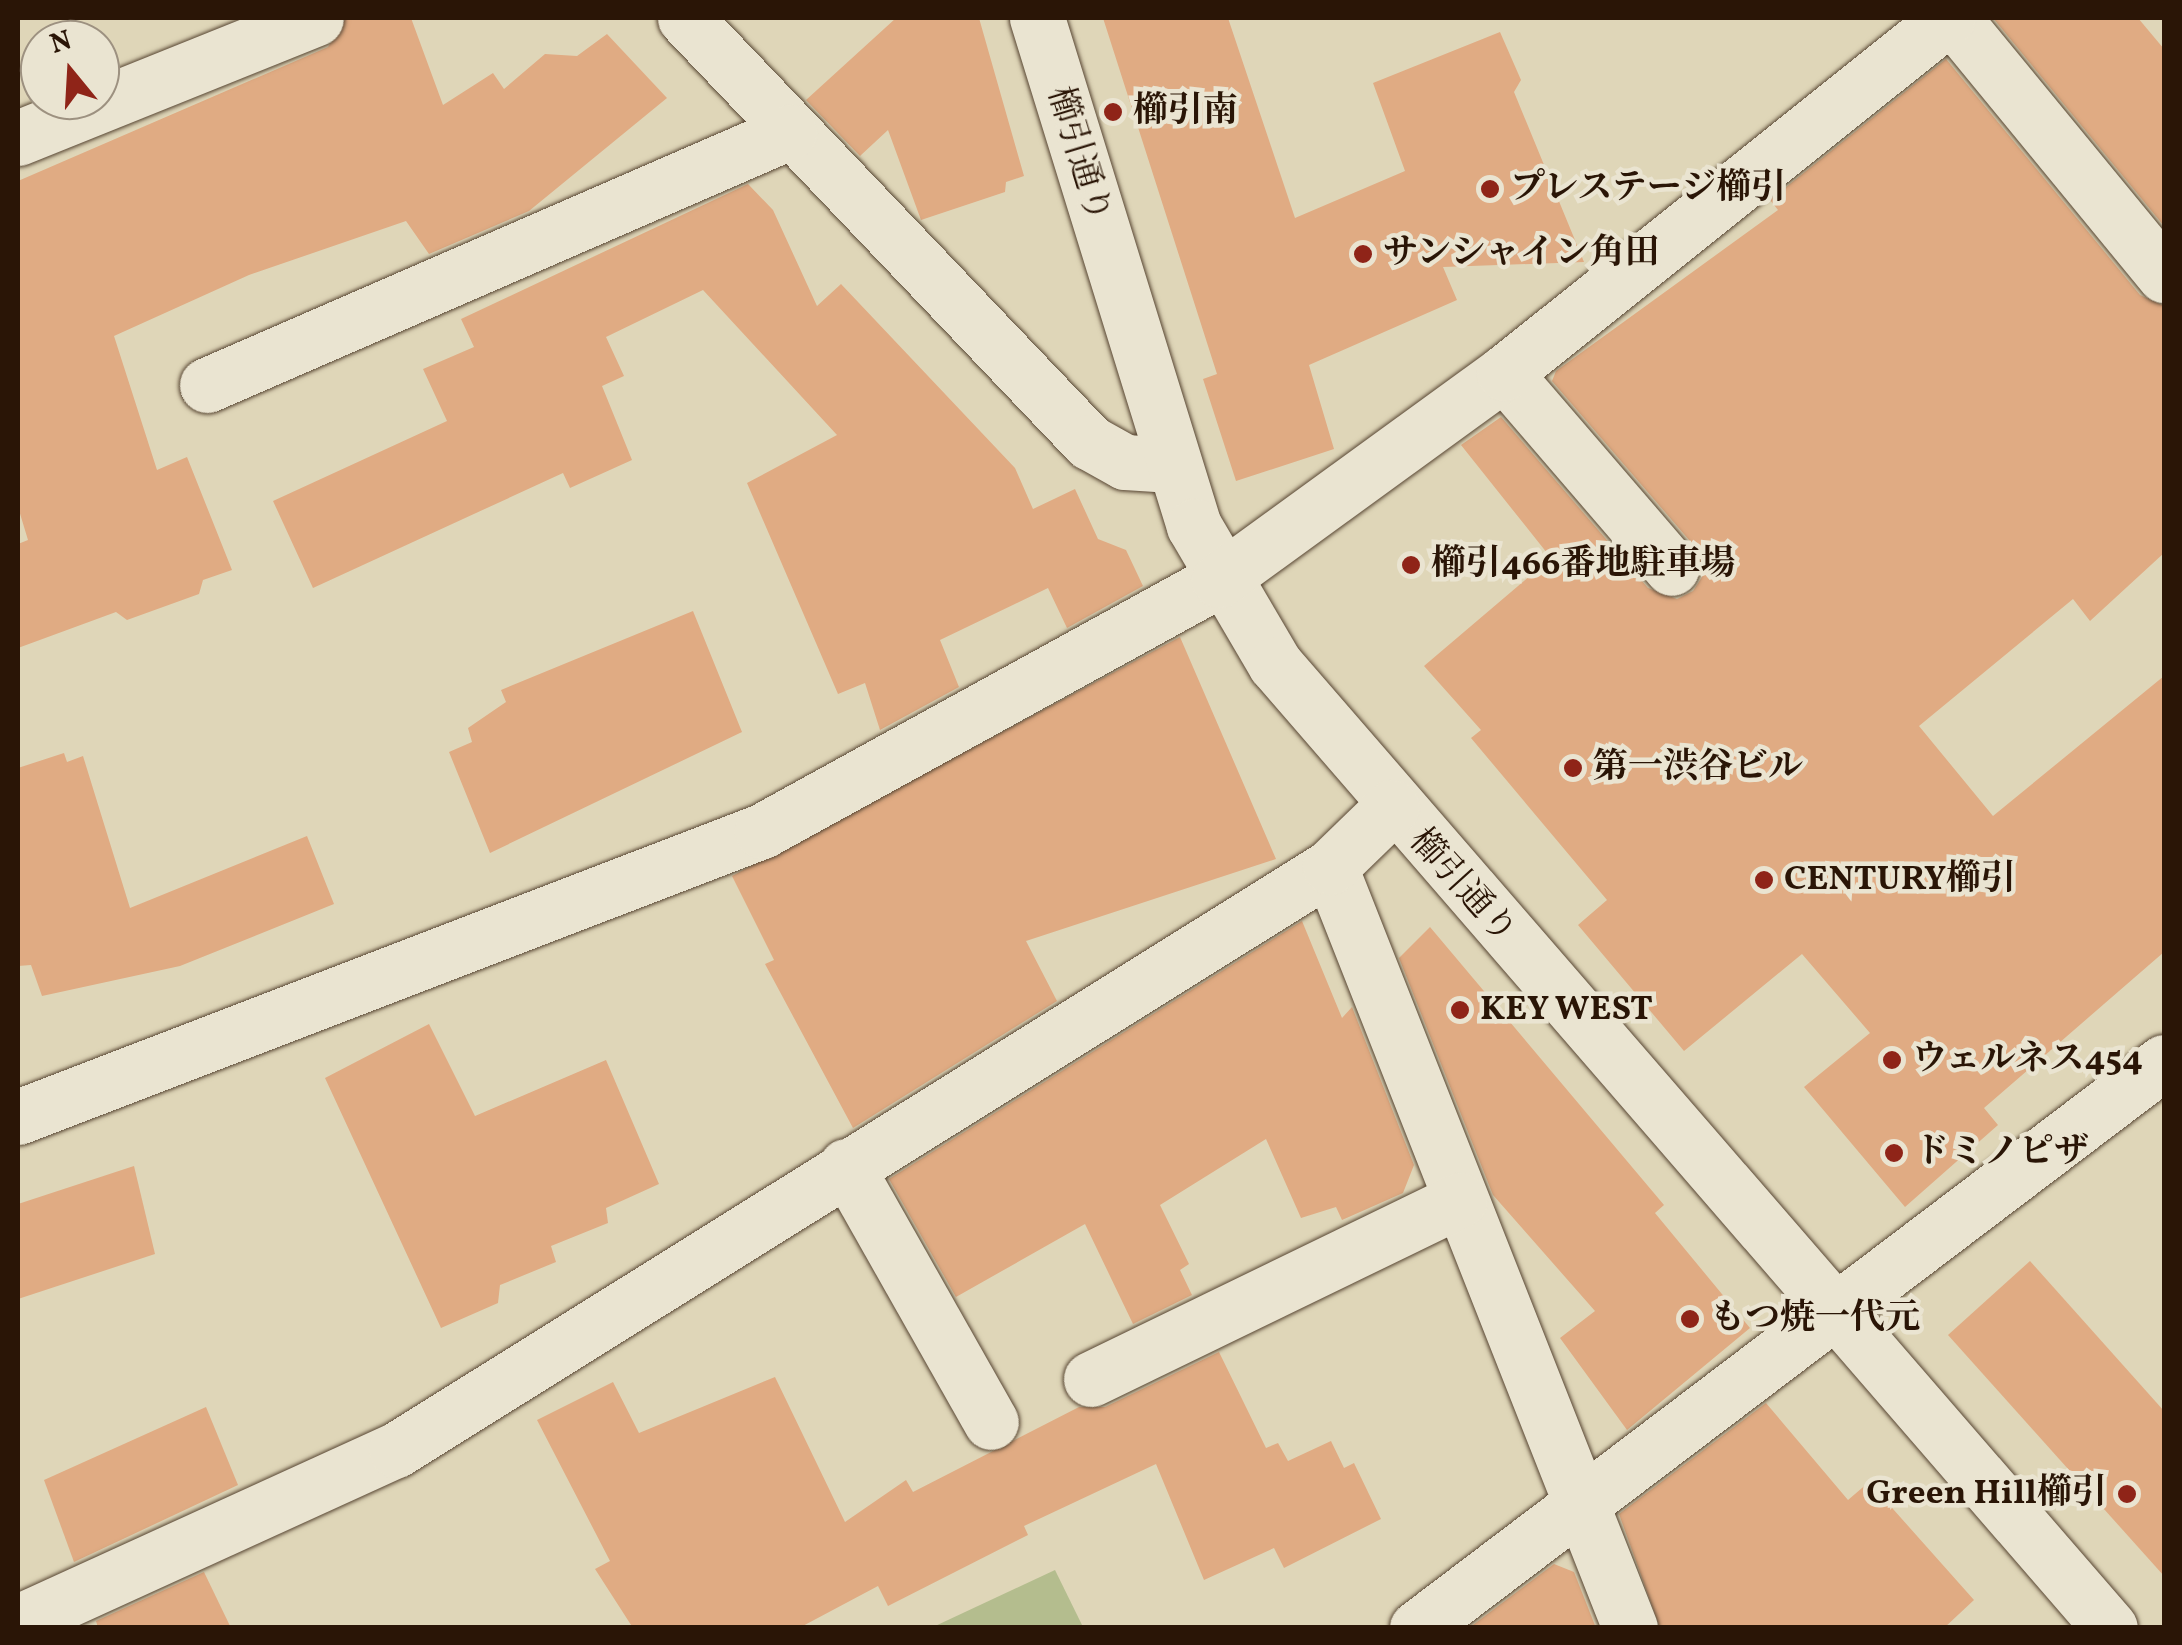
<!DOCTYPE html>
<meta charset="utf-8">
<style>
body{margin:0}
#map{position:relative;width:2182px;height:1645px;overflow:hidden;background:#dfd6b8;font-family:Vollkorn,"Noto Serif JP",serif}
div>[style]{position:absolute}
[style*='--x']{left:calc(var(--x)*1px);top:calc(var(--y)*1px);width:calc(var(--w)*1px);rotate:calc(var(--a)*1deg)}
.green>*{inset:0;background:#b4bd8e}
.building>*{inset:0;background:#e0ab83}
.roads{filter:drop-shadow(0 0 2px #574532) drop-shadow(0 0 2px #574532)}
.minor>*{height:55px;margin:-27.5px;padding:0 27.5px;transform-origin:27.5px;border-radius:27.5px;background:#eae4d1}
.dots>*{width:28px;height:28px;translate:-50% -50%;box-sizing:border-box;border:5px solid #eae4d1;border-radius:50%}
span{translate:-50% -50%;white-space:nowrap;text-align:center;line-height:1.15;-webkit-text-stroke:9px #eae4d1;paint-order:stroke}
.poi-label{font-size:35px;color:#2a1506;font-weight:700}
.left{translate:0 -50%;text-align:left}
.right{translate:-100% -50%;text-align:right}
.street-label{font-size:35px;color:#2a1506}
.frame{position:absolute;inset:0;border:20px solid #2a1506;pointer-events:none}
.north{position:absolute;left:20px;top:20px;width:100px;height:100px;box-sizing:border-box;background:#eae4d1;border:2px solid #9d9180;border-radius:50%;rotate:342deg;font-size:28px;font-weight:700;line-height:40px;text-align:center;color:#2a1506}
.north::after{content:'';display:block;margin:auto;width:35px;height:45px;background:#8f2418;clip-path:polygon(50% 0,100% 100%,50% 72%,0 100%)}
</style>
<div id="map">
<div class="green">
<div style="clip-path:polygon(1055px 1570px,1083px 1627px,933px 1627px)"></div>
</div>
<div class="building">
<div style="clip-path:polygon(346px 18px,411px 18px,443px 105px,493px 73px,504px 89px,545px 54px,577px 56px,607px 34px,667px 98px,529px 211px,429px 254px,406px 221px,249px 275px,114px 336px,157px 470px,187px 457px,232px 570px,203px 580px,199px 594px,127px 620px,116px 612px,18px 648px,18px 544px,28px 540px,18px 507px,18px 181px,328px 47px)"></div>
<div style="clip-path:polygon(896px 18px,979px 18px,1024px 176px,1006px 182px,1005px 192px,921px 220px,888px 130px,860px 156px,806px 100px)"></div>
<div style="clip-path:polygon(1103px 18px,1228px 18px,1295px 218px,1405px 171px,1373px 83px,1500px 32px,1521px 80px,1514px 92px,1584px 262px,1443px 267px,1457px 300px,1309px 365px,1334px 449px,1236px 481px,1203px 379px,1217px 374px)"></div>
<div style="clip-path:polygon(1993px 18px,2138px 18px,2164px 49px,2164px 226px)"></div>
<div style="clip-path:polygon(1946px 59px,2140px 295px,2164px 306px,2164px 553px,2090px 621px,2073px 599px,1919px 726px,1993px 816px,2164px 676px,2164px 952px,1984px 1108px,1998px 1125px,1905px 1207px,1804px 1087px,1870px 1033px,1802px 954px,1684px 1051px,1578px 925px,1607px 900px,1471px 738px,1481px 730px,1424px 666px,1551px 558px,1461px 445px,1501px 417px,1648px 588px,1677px 599px,1693px 591px,1702px 577px,1696px 548px,1552px 381px,1556px 371px,1778px 210px,1770px 200px)"></div>
<div style="clip-path:polygon(748px 184px,773px 210px,817px 306px,841px 284px,1015px 468px,1033px 509px,1075px 489px,1098px 539px,1126px 550px,1143px 586px,1067px 628px,1048px 588px,940px 640px,959px 687px,880px 730px,865px 683px,838px 694px,747px 483px,837px 435px,703px 290px,606px 337px,624px 376px,602px 386px,632px 460px,570px 488px,563px 473px,313px 588px,273px 501px,447px 421px,423px 369px,474px 347px,461px 319px)"></div>
<div style="clip-path:polygon(693px 611px,742px 732px,490px 853px,449px 752px,472px 742px,468px 728px,506px 702px,501px 690px)"></div>
<div style="clip-path:polygon(1180px 637px,1276px 859px,1026px 941px,1057px 1001px,853px 1128px,765px 964px,774px 960px,732px 876px)"></div>
<div style="clip-path:polygon(64px 753px,67px 762px,83px 756px,130px 908px,307px 836px,334px 904px,180px 966px,42px 996px,31px 965px,18px 966px,18px 768px)"></div>
<div style="clip-path:polygon(1302px 921px,1342px 1018px,1352px 1007px,1414px 1165px,1403px 1193px,1342px 1220px,1336px 1207px,1301px 1218px,1266px 1139px,1160px 1205px,1189px 1264px,1180px 1270px,1192px 1295px,1133px 1324px,1085px 1224px,956px 1297px,889px 1179px)"></div>
<div style="clip-path:polygon(1430px 927px,1664px 1205px,1655px 1213px,1750px 1328px,1627px 1430px,1560px 1338px,1595px 1311px,1493px 1195px,1399px 958px)"></div>
<div style="clip-path:polygon(429px 1024px,475px 1116px,606px 1060px,659px 1184px,606px 1208px,608px 1223px,551px 1246px,556px 1262px,500px 1285px,498px 1303px,441px 1328px,325px 1078px)"></div>
<div style="clip-path:polygon(134px 1166px,155px 1254px,18px 1299px,18px 1204px)"></div>
<div style="clip-path:polygon(2030px 1261px,2164px 1411px,2164px 1576px,1948px 1335px)"></div>
<div style="clip-path:polygon(1219px 1352px,1266px 1448px,1278px 1443px,1288px 1461px,1331px 1441px,1344px 1468px,1354px 1463px,1381px 1519px,1284px 1568px,1274px 1548px,1204px 1580px,1156px 1464px,1024px 1526px,1028px 1535px,888px 1606px,878px 1586px,799px 1628px,633px 1628px,595px 1569px,610px 1561px,537px 1420px,613px 1382px,639px 1433px,775px 1377px,845px 1522px,906px 1480px,913px 1492px,1079px 1407px,1105px 1407px)"></div>
<div style="clip-path:polygon(1766px 1403px,1848px 1500px,1869px 1482px,1974px 1600px,1944px 1628px,1660px 1628px,1619px 1514px)"></div>
<div style="clip-path:polygon(206px 1407px,238px 1485px,74px 1562px,44px 1480px)"></div>
<div style="clip-path:polygon(1554px 1564px,1574px 1572px,1596px 1628px,1469px 1628px)"></div>
<div style="clip-path:polygon(204px 1572px,231px 1628px,98px 1628px,96px 1621px)"></div>
</div>
<div class="roads">
<div class="minor">
<div style="--x:685;--y:18;--w:586;--a:46.38"></div>
<div style="--x:1089;--y:442;--w:41;--a:29.1"></div>
<div style="--x:1125;--y:462;--w:47;--a:3.7"></div>
<div style="--x:1037;--y:18;--w:532;--a:72.83"></div>
<div style="--x:1194;--y:526;--w:160;--a:59.6"></div>
<div style="--x:1275;--y:664;--w:1275;--a:49.1"></div>
<div style="--x:1953;--y:18;--w:333;--a:50.6"></div>
<div style="--x:18;--y:138;--w:321;--a:-21.9"></div>
<div style="--x:1504;--y:373;--w:257;--a:49.3"></div>
<div style="--x:207;--y:385;--w:635;--a:-23.49"></div>
<div style="--x:1330;--y:867;--w:818;--a:68.48"></div>
<div style="--x:18;--y:1117;--w:797;--a:-21.03"></div>
<div style="--x:762;--y:831;--w:521;--a:-28.78"></div>
<div style="--x:1219;--y:580;--w:352;--a:-36"></div>
<div style="--x:1504;--y:373;--w:568;--a:-38.64"></div>
<div style="--x:846;--y:1166;--w:294;--a:60.5"></div>
<div style="--x:1091;--y:1379;--w:410;--a:-25.9"></div>
<div style="--x:18;--y:1622;--w:415;--a:-24.5"></div>
<div style="--x:396;--y:1450;--w:1101;--a:-31.97"></div>
<div style="--x:1330;--y:867;--w:86;--a:-44.1"></div>
<div style="--x:1417;--y:1628;--w:937;--a:-37.15"></div>
</div>
</div>
<div class="dots">
<div style="left:1113px;top:112px;background:#8f2418"></div>
<div style="left:1490px;top:189px;background:#8f2418"></div>
<div style="left:1363px;top:254px;background:#8f2418"></div>
<div style="left:1411px;top:565px;background:#8f2418"></div>
<div style="left:1573px;top:768px;background:#8f2418"></div>
<div style="left:1764px;top:880px;background:#8f2418"></div>
<div style="left:1460px;top:1010px;background:#8f2418"></div>
<div style="left:1892px;top:1060px;background:#8f2418"></div>
<div style="left:1894px;top:1153px;background:#8f2418"></div>
<div style="left:1690px;top:1319px;background:#8f2418"></div>
<div style="left:2127px;top:1494px;background:#8f2418"></div>
</div>
<div class="poi-label">
<span class="left" style="left:1133px;top:112px">櫛引南</span>
<span class="left" style="left:1510px;top:189px">プレステージ櫛引</span>
<span class="left" style="left:1383px;top:254px">サンシャイン角田</span>
<span class="left" style="left:1431px;top:565px">櫛引466番地駐車場</span>
<span class="left" style="left:1593px;top:768px">第一渋谷ビル</span>
<span class="left" style="left:1784px;top:880px">CENTURY櫛引</span>
<span class="left" style="left:1480px;top:1010px">KEY WEST</span>
<span class="left" style="left:1912px;top:1060px">ウェルネス454</span>
<span class="left" style="left:1914px;top:1153px">ドミノピザ</span>
<span class="left" style="left:1710px;top:1319px">もつ焼一代元</span>
<span class="right" style="left:2107px;top:1494px">Green Hill櫛引</span>
</div>
<div class="street-label">
<span style="left:1078px;top:155px;rotate:73deg">櫛引通り</span>
<span style="left:1462px;top:887px;rotate:48deg">櫛引通り</span>
</div>
<div class="frame"></div>
<div class="north">N</div>
</div>
